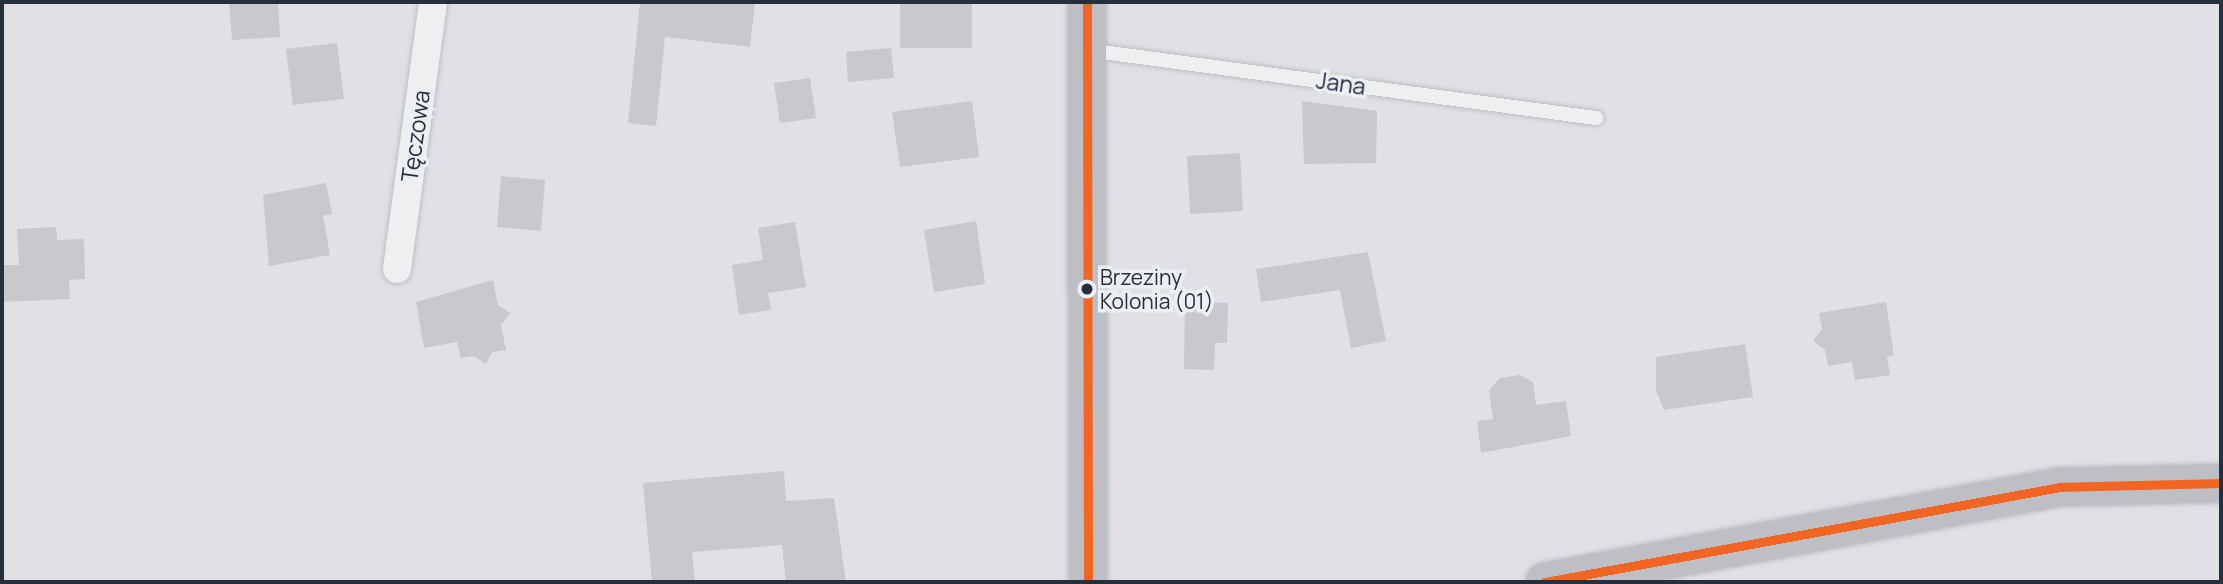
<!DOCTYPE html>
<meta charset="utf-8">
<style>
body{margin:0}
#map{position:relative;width:2223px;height:584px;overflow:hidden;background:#dfe1e4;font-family:Manrope,sans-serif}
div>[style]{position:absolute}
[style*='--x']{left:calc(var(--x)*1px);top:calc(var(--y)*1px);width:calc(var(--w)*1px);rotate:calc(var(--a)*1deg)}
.building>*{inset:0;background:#c7c9cc}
.roads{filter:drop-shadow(0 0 2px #bdbfc2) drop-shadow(0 0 2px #bdbfc2)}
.lane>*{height:14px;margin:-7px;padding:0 7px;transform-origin:7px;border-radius:7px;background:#eeeff1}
.street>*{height:28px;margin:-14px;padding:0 14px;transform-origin:14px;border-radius:14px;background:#eeeff1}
.secondary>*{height:38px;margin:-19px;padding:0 19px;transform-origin:19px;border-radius:19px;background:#bdbfc4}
.bus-1>*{height:9px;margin:-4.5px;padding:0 4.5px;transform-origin:4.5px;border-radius:4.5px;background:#f26522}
.dots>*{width:19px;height:19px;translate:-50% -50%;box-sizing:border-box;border:4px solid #eceff4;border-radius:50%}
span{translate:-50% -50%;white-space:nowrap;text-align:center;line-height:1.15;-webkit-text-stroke:7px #eceff4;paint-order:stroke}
.bus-label{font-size:21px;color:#272e3c}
.left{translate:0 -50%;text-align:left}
.street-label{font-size:23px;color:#272e3c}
.frame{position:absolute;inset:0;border:4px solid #272e3c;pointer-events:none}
</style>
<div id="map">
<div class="building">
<div style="clip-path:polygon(229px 2px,278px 2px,280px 37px,232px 40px)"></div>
<div style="clip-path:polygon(640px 2px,755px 2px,750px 47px,665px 37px,656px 126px,628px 123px)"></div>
<div style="clip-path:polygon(900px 2px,972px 2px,972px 48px,900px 48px)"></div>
<div style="clip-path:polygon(337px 43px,344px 99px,293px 105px,286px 49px)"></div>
<div style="clip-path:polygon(891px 48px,894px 78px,848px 82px,846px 52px)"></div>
<div style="clip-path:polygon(810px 78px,816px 118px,780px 123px,774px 83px)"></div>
<div style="clip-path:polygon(972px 101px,979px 157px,900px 167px,892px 112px)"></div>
<div style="clip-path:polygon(1302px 101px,1377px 111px,1376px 163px,1304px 164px)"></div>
<div style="clip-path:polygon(1240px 153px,1243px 211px,1190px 214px,1187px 156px)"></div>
<div style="clip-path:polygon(501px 176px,545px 180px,541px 231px,497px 227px)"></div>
<div style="clip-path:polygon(326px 183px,332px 214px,323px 216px,330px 255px,269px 266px,263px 195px)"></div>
<div style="clip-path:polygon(976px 221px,985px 284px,934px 292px,924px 230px)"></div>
<div style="clip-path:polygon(795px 222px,806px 287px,768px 293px,771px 310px,739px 315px,732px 265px,763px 260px,758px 228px)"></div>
<div style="clip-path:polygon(56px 227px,57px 240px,84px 239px,85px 279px,69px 280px,70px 299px,2px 302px,2px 265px,19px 265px,17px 229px)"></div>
<div style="clip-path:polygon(1368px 252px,1386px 341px,1351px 348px,1340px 290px,1261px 302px,1256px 269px)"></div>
<div style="clip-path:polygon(493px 280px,498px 305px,510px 313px,501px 325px,506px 350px,492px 352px,486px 364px,474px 356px,461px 358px,457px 342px,424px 348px,416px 302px)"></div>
<div style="clip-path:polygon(1185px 302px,1228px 303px,1227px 343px,1215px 343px,1214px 370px,1184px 369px)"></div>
<div style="clip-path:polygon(1886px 302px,1894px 355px,1887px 357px,1890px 375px,1855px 380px,1852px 362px,1828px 366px,1825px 350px,1813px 341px,1822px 329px,1819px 313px)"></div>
<div style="clip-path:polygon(1745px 344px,1753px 397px,1664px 410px,1656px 391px,1656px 357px)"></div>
<div style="clip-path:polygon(1520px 375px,1533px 382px,1536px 405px,1566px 401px,1571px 436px,1481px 453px,1477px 421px,1493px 419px,1489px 390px,1500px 378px)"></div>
<div style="clip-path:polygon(784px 471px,786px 501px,834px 498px,846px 582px,786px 582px,782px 545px,692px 552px,695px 582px,652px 582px,643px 483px)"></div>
</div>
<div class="roads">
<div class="lane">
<div style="--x:1087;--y:50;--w:514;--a:7.61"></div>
</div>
<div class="street">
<div style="--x:397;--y:269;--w:269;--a:-82.3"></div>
</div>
<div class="secondary">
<div style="--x:1087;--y:2;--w:580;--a:89.9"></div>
<div style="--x:1545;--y:582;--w:524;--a:-10.45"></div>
<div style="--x:2060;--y:487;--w:161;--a:-1.4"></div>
</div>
</div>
<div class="bus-1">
<div style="--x:1087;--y:2;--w:580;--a:89.9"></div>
<div style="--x:1545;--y:582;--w:524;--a:-10.45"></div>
<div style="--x:2060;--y:487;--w:161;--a:-1.4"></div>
</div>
<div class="dots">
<div style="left:1087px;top:289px;background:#272e3c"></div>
</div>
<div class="bus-label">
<span class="left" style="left:1100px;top:289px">Brzeziny<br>Kolonia (01)</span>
</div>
<div class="street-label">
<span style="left:1341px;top:83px;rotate:8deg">Jana</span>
<span style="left:415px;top:136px;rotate:-82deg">Tęczowa</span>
</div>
<div class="frame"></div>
</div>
